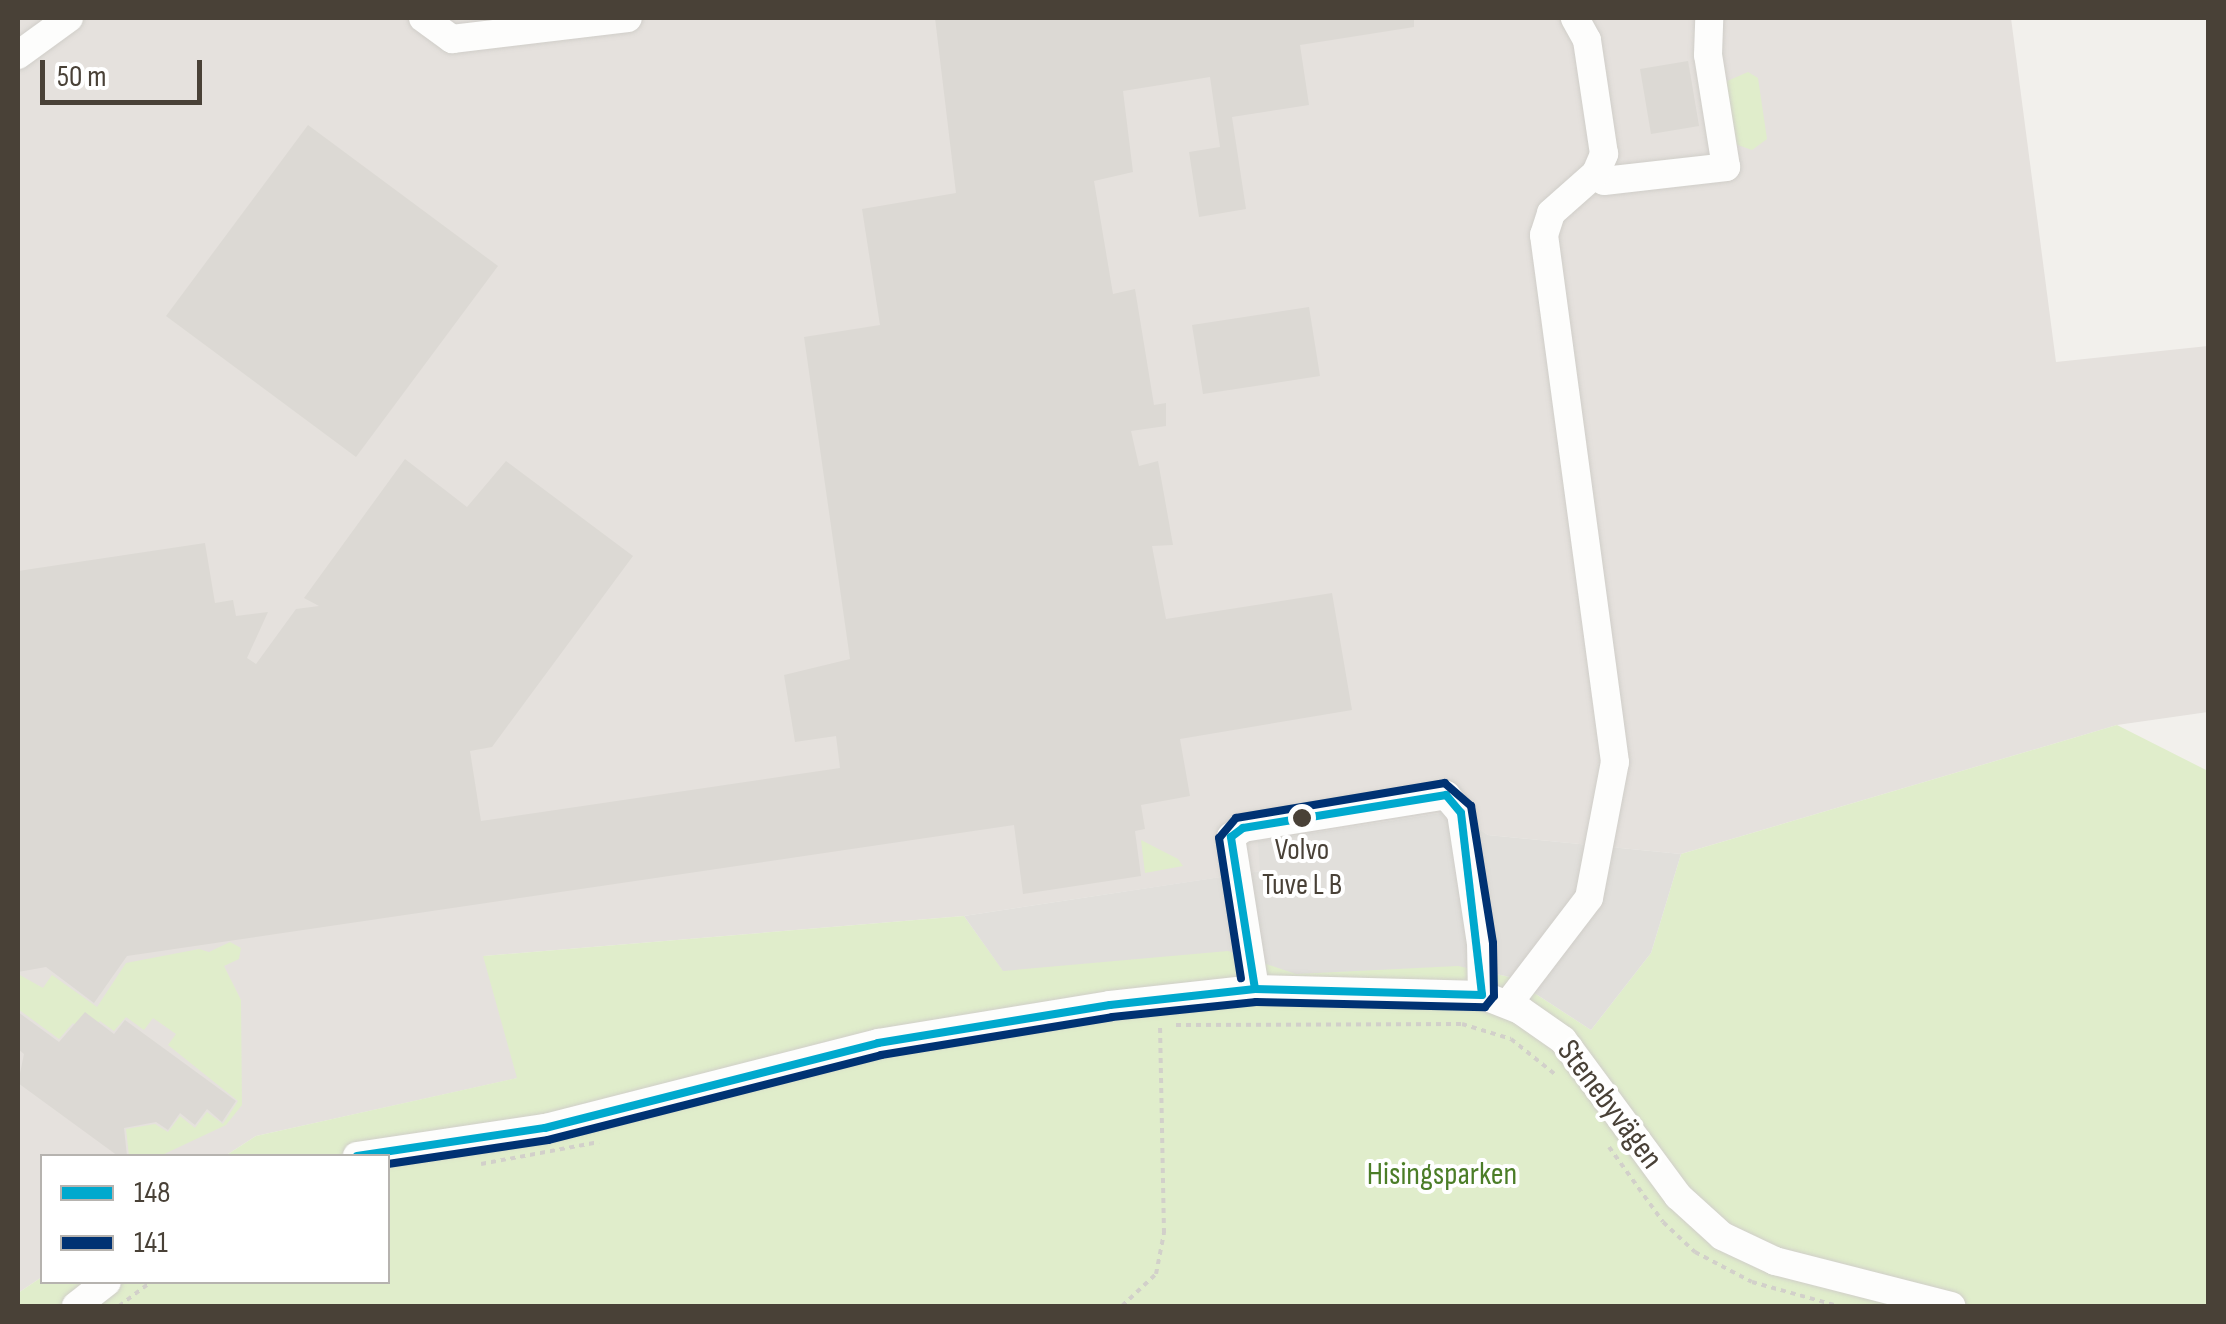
<!DOCTYPE html>
<meta charset="utf-8">
<style>
body{margin:0}
#map{position:relative;width:2226px;height:1324px;overflow:hidden;background:#f2f0ec;font-family:"Sofia Sans Condensed",sans-serif}
div>[style]{position:absolute}
[style*='--x']{left:calc(var(--x)*1px);top:calc(var(--y)*1px);width:calc(var(--w)*1px);rotate:calc(var(--a)*1deg)}
.industrial>*{inset:0;background:#e5e1dd}
.green>*{inset:0;background:#e0edcb}
.parking>*{inset:0;background:#e1dfdb}
.building>*{inset:0;background:#dcd9d4}
.path>*{height:4px;margin-top:-2px;transform-origin:0;background:repeating-linear-gradient(90deg,#d2d0ca 0 5px,transparent 0 10px)}
.roads{filter:drop-shadow(0 0 2px #d0cec9) drop-shadow(0 0 2px #d0cec9)}
.minor>*{height:28px;margin:-14px;padding:0 14px;transform-origin:14px;border-radius:14px;background:#fdfdfc}
.bus-1>*{height:8px;margin:-4px;padding:0 4px;transform-origin:4px;border-radius:4px;background:#00a9ce}
.bus-2>*{height:8px;margin:-4px;padding:0 4px;transform-origin:4px;border-radius:4px;background:#003273}
.dots>*{width:28px;height:28px;translate:-50% -50%;box-sizing:border-box;border:5px solid #fff;border-radius:50%}
span{translate:-50% -50%;white-space:nowrap;text-align:center;line-height:1.15;-webkit-text-stroke:8px #fff;paint-order:stroke}
.bus-label{font-size:30px;color:#494137}
.street-label{font-size:32px;color:#494137}
.park-label{font-size:32px;color:#4b7d27}
.frame{position:absolute;inset:0;border:20px solid #494137;pointer-events:none}
.legend{position:absolute;left:40px;top:1154px;width:350px;height:130px;box-sizing:border-box;background:#fff;border:2px solid #b6b3af;margin:0;padding:12px 18px;list-style:none;font-size:30px;color:#494137}
.legend li{display:flex;align-items:center;gap:20px;height:50px}
.legend b{width:50px;border:2px solid #b6b3af}
.scale{position:absolute;left:40px;top:60px;width:162px;height:45px;box-sizing:border-box;border:5px solid #494137;border-top:0;padding-left:12px;font-size:30px;line-height:35px;white-space:nowrap;color:#494137;-webkit-text-stroke:8px #fff;paint-order:stroke}
</style>
<div id="map">
<div class="industrial">
<div style="clip-path:polygon(18px 18px,2011px 18px,2056px 362px,2208px 346px,2208px 712px,2117px 725px,1681px 854px,1488px 835px,1452px 811px,1259px 841px,1261px 871px,964px 916px,484px 956px,518px 1078px,256px 1136px,225px 1156px,42px 1156px,42px 1277px,18px 1293px)"></div>
</div>
<div class="green">
<div style="clip-path:polygon(1748px 72px,1758px 78px,1767px 139px,1752px 150px,1735px 144px,1725px 82px)"></div>
<div style="clip-path:polygon(2117px 725px,2208px 771px,2208px 1306px,18px 1306px,18px 1293px,42px 1277px,388px 1282px,388px 1156px,225px 1156px,256px 1136px,517px 1078px,483px 956px,964px 916px,1002px 969px,1084px 956px,1464px 934px,1472px 969px,1510px 977px,1591px 1030px,1651px 953px,1681px 854px)"></div>
<div style="clip-path:polygon(1141px 840px,1178px 859px,1183px 866px,1145px 873px)"></div>
<div style="clip-path:polygon(230px 942px,241px 948px,239px 959px,224px 966px,241px 1000px,242px 1105px,226px 1125px,160px 1156px,129px 1156px,126px 1129px,155px 1124px,168px 1132px,180px 1116px,195px 1128px,207px 1112px,223px 1124px,238px 1101px,168px 1045px,176px 1034px,153px 1018px,144px 1030px,126px 1017px,114px 1031px,100px 1021px,88px 1034px,73px 1023px,59px 1039px,18px 1009px,18px 974px,43px 988px,52px 975px,97px 1007px,126px 963px,199px 949px,209px 952px)"></div>
</div>
<div class="parking">
<div style="clip-path:polygon(1453px 811px,1488px 835px,1681px 854px,1651px 953px,1591px 1030px,1510px 977px,1458px 966px,1296px 974px,1228px 951px,1003px 971px,964px 916px,1260px 871px,1258px 841px)"></div>
</div>
<div class="building">
<div style="clip-path:polygon(935px 18px,1414px 18px,1414px 27px,1300px 45px,1309px 105px,1232px 117px,1246px 209px,1199px 217px,1189px 152px,1220px 147px,1210px 77px,1123px 91px,1133px 172px,1094px 181px,1113px 294px,1135px 289px,1154px 405px,1166px 403px,1166px 426px,1131px 431px,1139px 466px,1158px 461px,1173px 545px,1152px 546px,1166px 619px,1332px 593px,1352px 710px,1180px 739px,1190px 796px,1141px 805px,1145px 829px,1135px 831px,1141px 876px,1023px 894px,1014px 825px,127px 956px,94px 1003px,46px 967px,18px 972px,18px 571px,205px 543px,215px 603px,233px 600px,236px 616px,268px 612px,247px 658px,256px 664px,296px 609px,319px 606px,304px 598px,405px 459px,467px 507px,506px 461px,633px 556px,492px 747px,470px 751px,481px 821px,840px 768px,836px 736px,795px 742px,784px 675px,850px 659px,804px 337px,880px 325px,862px 209px,956px 193px)"></div>
<div style="clip-path:polygon(1688px 61px,1699px 126px,1651px 134px,1640px 69px)"></div>
<div style="clip-path:polygon(308px 125px,498px 266px,356px 457px,166px 316px)"></div>
<div style="clip-path:polygon(1309px 307px,1320px 376px,1203px 394px,1192px 325px)"></div>
<div style="clip-path:polygon(18px 1012px,59px 1042px,85px 1012px,114px 1034px,125px 1020px,236px 1101px,222px 1122px,207px 1109px,195px 1125px,180px 1113px,168px 1130px,156px 1122px,124px 1128px,127px 1156px,118px 1156px,18px 1083px,24px 1054px,18px 1049px)"></div>
</div>
<div class="path">
<div style="--x:1176;--y:1025;--w:286;--a:-0.2"></div>
<div style="--x:1462;--y:1024;--w:51;--a:17"></div>
<div style="--x:1511;--y:1039;--w:58;--a:38.7"></div>
<div style="--x:1609;--y:1147;--w:92;--a:54.2"></div>
<div style="--x:1663;--y:1222;--w:44;--a:43.2"></div>
<div style="--x:1695;--y:1252;--w:64;--a:27.8"></div>
<div style="--x:1752;--y:1282;--w:89;--a:15.6"></div>
<div style="--x:481;--y:1164;--w:120;--a:-10.6"></div>
<div style="--x:119;--y:1306;--w:40;--a:-37"></div>
<div style="--x:1122;--y:1306;--w:47;--a:-43.3"></div>
<div style="--x:1156;--y:1274;--w:42;--a:-79"></div>
<div style="--x:1164;--y:1233;--w:207;--a:-91.1"></div>
</div>
<div class="roads">
<div class="minor">
<div style="--x:423;--y:18;--w:36;--a:36"></div>
<div style="--x:452;--y:39;--w:177;--a:-6.8"></div>
<div style="--x:18;--y:55;--w:63;--a:-36"></div>
<div style="--x:1596;--y:173;--w:11;--a:45"></div>
<div style="--x:1604;--y:181;--w:123;--a:-6.5"></div>
<div style="--x:1726;--y:167;--w:113;--a:-99.1"></div>
<div style="--x:1708;--y:55;--w:37;--a:-88"></div>
<div style="--x:1255;--y:989;--w:154;--a:-99"></div>
<div style="--x:1231;--y:837;--w:15;--a:-37"></div>
<div style="--x:1243;--y:828;--w:206;--a:-9.2"></div>
<div style="--x:1446;--y:795;--w:23;--a:50"></div>
<div style="--x:1461;--y:813;--w:132;--a:81.3"></div>
<div style="--x:1481;--y:943;--w:52;--a:88.9"></div>
<div style="--x:1508;--y:1004;--w:133;--a:-52.6"></div>
<div style="--x:1589;--y:898;--w:138;--a:-79.2"></div>
<div style="--x:1615;--y:762;--w:532;--a:-97.67"></div>
<div style="--x:1544;--y:235;--w:23;--a:-72"></div>
<div style="--x:1551;--y:213;--w:60;--a:-41.6"></div>
<div style="--x:1596;--y:173;--w:21;--a:-67"></div>
<div style="--x:1604;--y:154;--w:115;--a:-98.5"></div>
<div style="--x:1587;--y:40;--w:25;--a:-119"></div>
<div style="--x:357;--y:1156;--w:190;--a:-8.5"></div>
<div style="--x:545;--y:1128;--w:344;--a:-14.3"></div>
<div style="--x:878;--y:1043;--w:235;--a:-9.3"></div>
<div style="--x:1110;--y:1005;--w:146;--a:-6.3"></div>
<div style="--x:1255;--y:989;--w:227;--a:1.5"></div>
<div style="--x:1482;--y:995;--w:41;--a:21.5"></div>
<div style="--x:1520;--y:1010;--w:52;--a:34.9"></div>
<div style="--x:1563;--y:1040;--w:194;--a:53.6"></div>
<div style="--x:1678;--y:1196;--w:59;--a:42.3"></div>
<div style="--x:1722;--y:1236;--w:59;--a:25.3"></div>
<div style="--x:1775;--y:1261;--w:182;--a:14.3"></div>
<div style="--x:76;--y:1306;--w:39;--a:-38"></div>
</div>
</div>
<div class="bus-1">
<div style="--x:1255;--y:989;--w:154;--a:-99"></div>
<div style="--x:1231;--y:837;--w:15;--a:-37"></div>
<div style="--x:1243;--y:828;--w:206;--a:-9.2"></div>
<div style="--x:1446;--y:795;--w:23;--a:50"></div>
<div style="--x:1461;--y:813;--w:183;--a:83.4"></div>
<div style="--x:357;--y:1156;--w:190;--a:-8.5"></div>
<div style="--x:545;--y:1128;--w:344;--a:-14.3"></div>
<div style="--x:878;--y:1043;--w:235;--a:-9.3"></div>
<div style="--x:1110;--y:1005;--w:146;--a:-6.3"></div>
<div style="--x:1255;--y:989;--w:227;--a:1.5"></div>
</div>
<div class="bus-2">
<div style="--x:388;--y:1164;--w:162;--a:-8.5"></div>
<div style="--x:548;--y:1140;--w:344;--a:-14.3"></div>
<div style="--x:881;--y:1055;--w:234;--a:-9.3"></div>
<div style="--x:1112;--y:1017;--w:145;--a:-5.9"></div>
<div style="--x:1256;--y:1002;--w:229;--a:1.3"></div>
<div style="--x:1485;--y:1007;--w:14;--a:-51"></div>
<div style="--x:1494;--y:996;--w:53;--a:-91.1"></div>
<div style="--x:1493;--y:943;--w:139;--a:-99.1"></div>
<div style="--x:1471;--y:806;--w:35;--a:-139"></div>
<div style="--x:1445;--y:783;--w:212;--a:170.5"></div>
<div style="--x:1236;--y:818;--w:26;--a:130"></div>
<div style="--x:1219;--y:838;--w:142;--a:81.1"></div>
</div>
<div class="dots">
<div style="left:1302px;top:818px;background:#494137"></div>
</div>
<div class="bus-label">
<span style="left:1302px;top:867px">Volvo<br>Tuve L B</span>
</div>
<div class="street-label">
<span style="left:1609px;top:1105px;rotate:53deg">Stenebyvägen</span>
</div>
<div class="park-label">
<span style="left:1442px;top:1175px">Hisingsparken</span>
</div>
<div class="frame"></div>
<ul class="legend">
<li><b style="height:12px;background:#00a9ce"></b>148</li>
<li><b style="height:12px;background:#003273"></b>141</li>
</ul>
<div class="scale">50 m</div>
</div>
